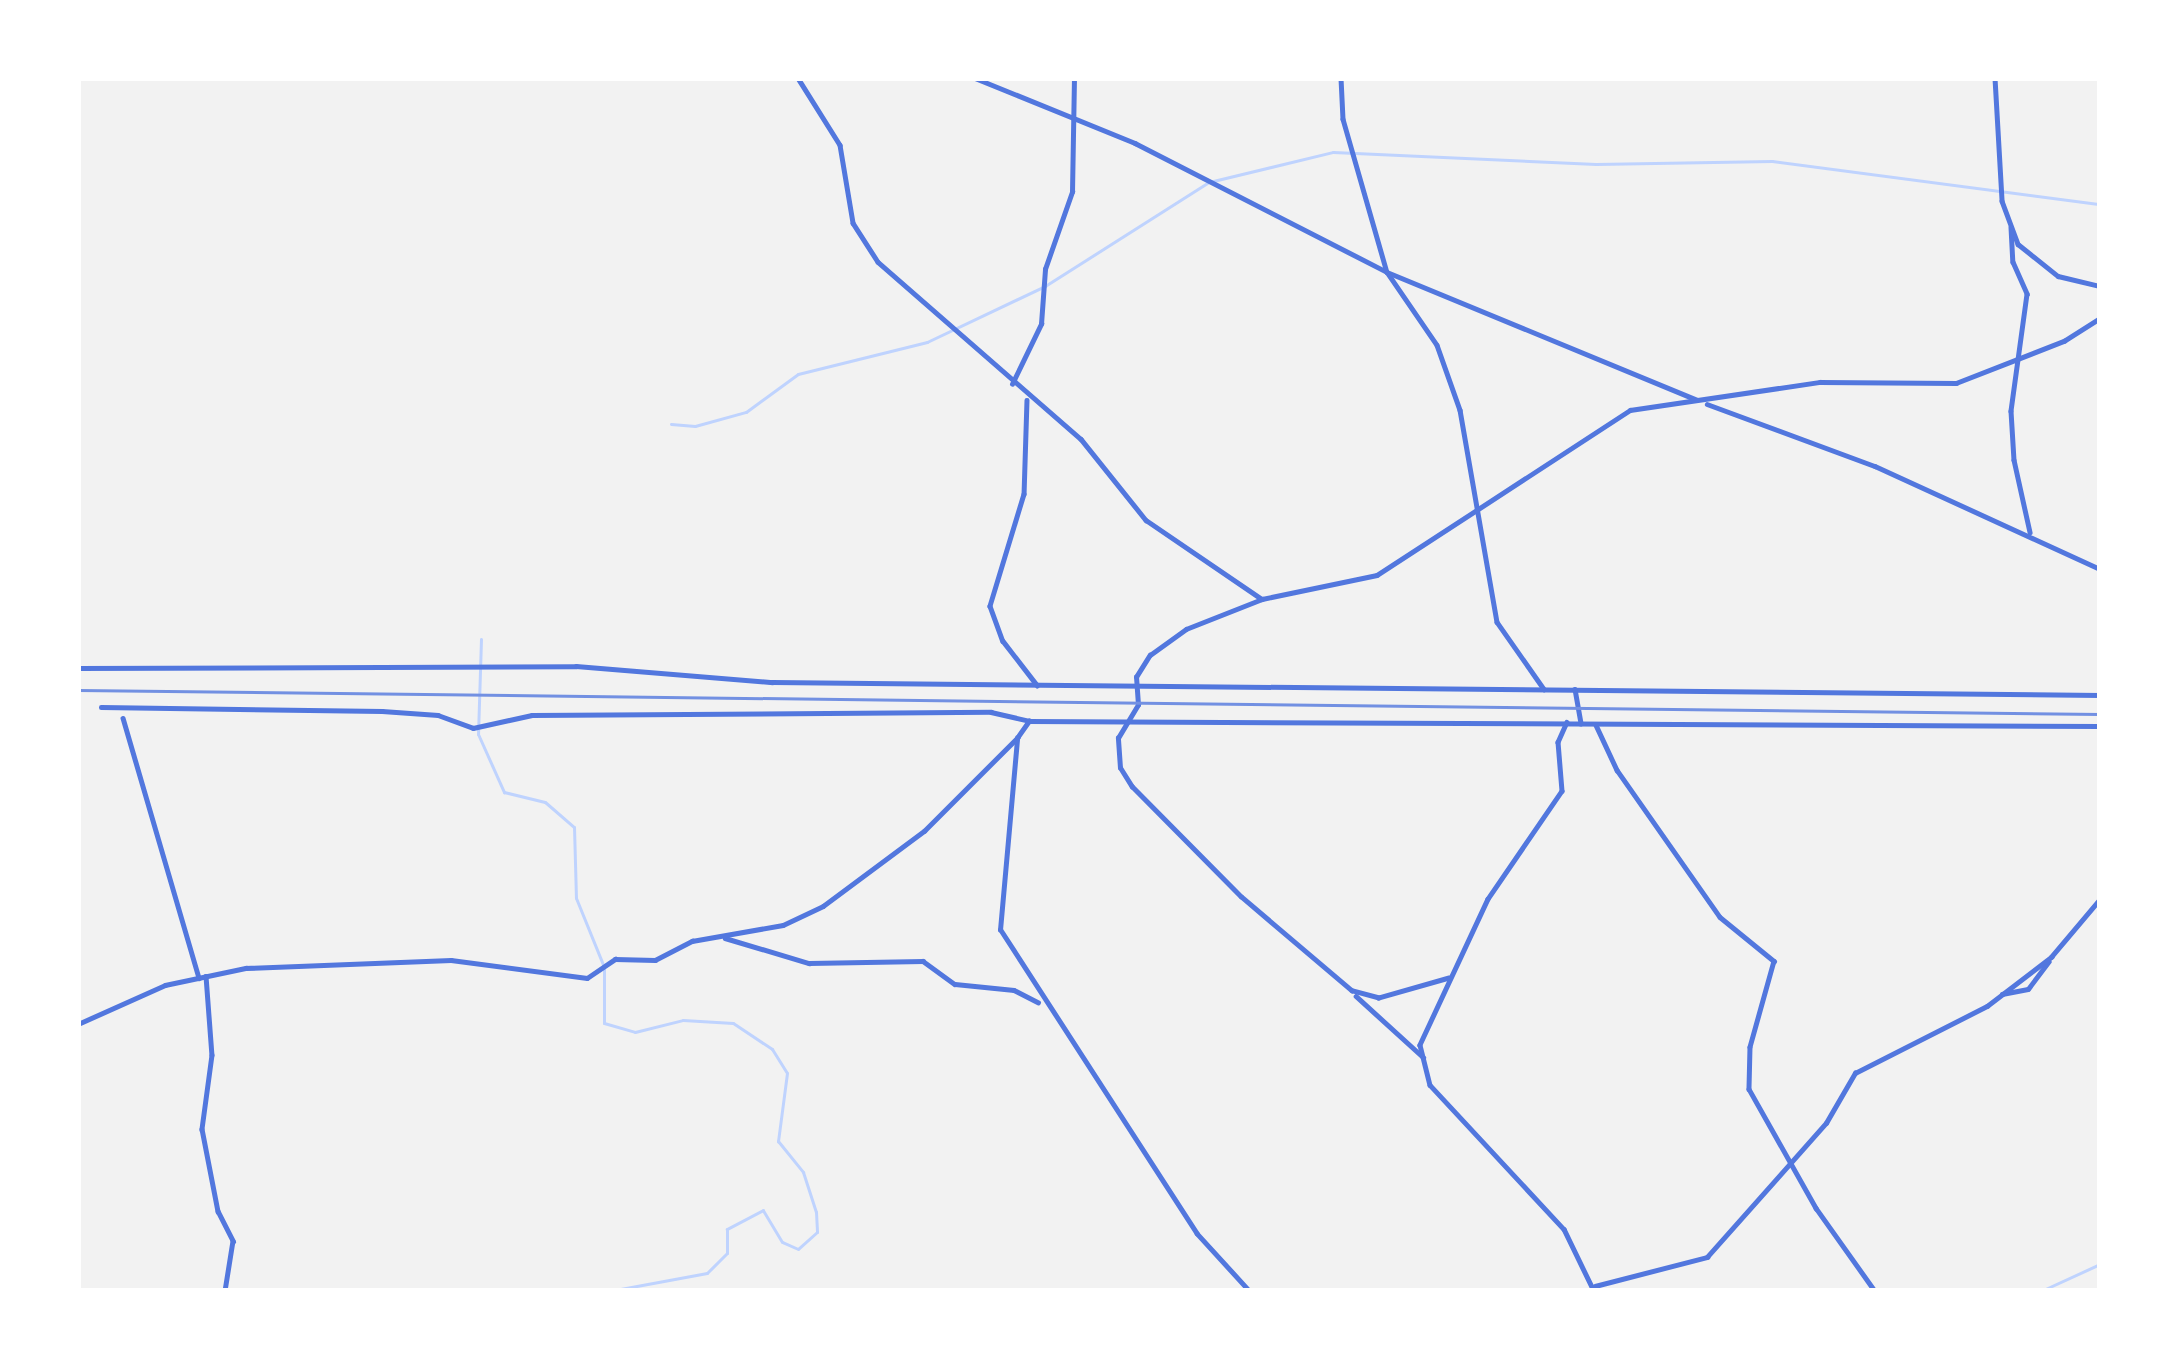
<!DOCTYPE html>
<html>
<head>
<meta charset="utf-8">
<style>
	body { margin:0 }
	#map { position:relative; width:2178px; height:1369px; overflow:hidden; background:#f2f2f2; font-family:Helvetica,sans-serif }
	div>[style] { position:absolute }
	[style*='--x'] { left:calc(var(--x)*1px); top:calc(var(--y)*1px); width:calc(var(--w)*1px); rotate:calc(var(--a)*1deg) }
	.stream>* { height:3px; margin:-1.5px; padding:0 1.5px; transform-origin:1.5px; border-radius:1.5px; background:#bfd3fe }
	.minor>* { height:4.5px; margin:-2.25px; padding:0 2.25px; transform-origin:2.25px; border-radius:2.25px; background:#5277de }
	.rail>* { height:3px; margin:-1.5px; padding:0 1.5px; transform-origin:1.5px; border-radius:1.5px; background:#7290e2 }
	span { translate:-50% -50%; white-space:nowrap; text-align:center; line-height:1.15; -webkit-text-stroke:9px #fff; paint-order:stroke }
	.frame { position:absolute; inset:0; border:81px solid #fff; pointer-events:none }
</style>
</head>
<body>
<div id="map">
	<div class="stream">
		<div style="--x:671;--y:424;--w:24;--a:5"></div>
		<div style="--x:695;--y:426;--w:53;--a:-15.4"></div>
		<div style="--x:746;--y:412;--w:64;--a:-36.2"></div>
		<div style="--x:798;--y:374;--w:133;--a:-13.9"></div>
		<div style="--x:927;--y:342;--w:131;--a:-25.4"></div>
		<div style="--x:1045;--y:286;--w:194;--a:-32.4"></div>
		<div style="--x:1209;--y:182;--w:128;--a:-13.6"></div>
		<div style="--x:1333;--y:152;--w:263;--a:2.6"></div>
		<div style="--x:1596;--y:164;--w:176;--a:-1"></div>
		<div style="--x:1772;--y:161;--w:331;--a:7.5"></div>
		<div style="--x:481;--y:639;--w:95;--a:91.8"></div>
		<div style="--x:478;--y:734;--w:64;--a:65.9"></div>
		<div style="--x:504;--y:792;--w:42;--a:13.7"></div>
		<div style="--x:545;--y:802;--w:38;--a:41"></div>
		<div style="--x:574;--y:827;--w:71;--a:88.4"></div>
		<div style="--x:576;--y:898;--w:74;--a:67.9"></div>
		<div style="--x:604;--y:967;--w:56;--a:90"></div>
		<div style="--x:604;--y:1023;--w:32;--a:16"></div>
		<div style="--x:635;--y:1032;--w:49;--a:-14"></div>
		<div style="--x:683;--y:1020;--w:50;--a:3.4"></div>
		<div style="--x:733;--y:1023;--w:47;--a:33.7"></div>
		<div style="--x:772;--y:1049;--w:28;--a:58"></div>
		<div style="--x:787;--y:1073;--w:69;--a:97.5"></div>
		<div style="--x:778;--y:1141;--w:40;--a:51"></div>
		<div style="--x:803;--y:1172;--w:42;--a:72"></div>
		<div style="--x:816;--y:1212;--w:20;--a:87"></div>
		<div style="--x:817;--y:1232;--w:25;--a:138"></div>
		<div style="--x:798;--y:1249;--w:17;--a:-156"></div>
		<div style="--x:782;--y:1242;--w:37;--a:-121"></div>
		<div style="--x:763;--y:1210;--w:41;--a:152.2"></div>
		<div style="--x:727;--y:1229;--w:24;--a:90"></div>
		<div style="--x:727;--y:1253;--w:28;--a:135"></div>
		<div style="--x:707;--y:1273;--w:99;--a:169.5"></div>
		<div style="--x:2041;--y:1291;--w:65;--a:-24.6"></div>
	</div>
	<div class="minor">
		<div style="--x:798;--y:78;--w:79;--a:57.9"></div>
		<div style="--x:840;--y:145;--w:79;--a:80.5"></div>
		<div style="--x:853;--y:223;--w:46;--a:57.3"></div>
		<div style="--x:878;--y:262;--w:269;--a:41.1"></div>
		<div style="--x:1081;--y:439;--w:104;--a:51.3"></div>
		<div style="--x:1146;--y:520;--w:140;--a:34.3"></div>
		<div style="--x:975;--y:78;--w:173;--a:22.1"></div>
		<div style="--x:1135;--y:143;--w:283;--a:27.1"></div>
		<div style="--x:1387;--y:272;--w:335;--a:22.4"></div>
		<div style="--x:1341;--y:78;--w:41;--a:87.2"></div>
		<div style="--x:1343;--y:119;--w:159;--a:74"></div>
		<div style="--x:1387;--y:272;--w:88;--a:55.6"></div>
		<div style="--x:1437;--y:345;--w:69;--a:70.5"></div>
		<div style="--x:1460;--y:410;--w:215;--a:80.1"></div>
		<div style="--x:1497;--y:622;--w:82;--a:55"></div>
		<div style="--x:1995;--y:78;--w:123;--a:86.7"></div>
		<div style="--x:2002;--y:201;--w:46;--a:69.6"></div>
		<div style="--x:2018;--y:244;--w:51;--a:38.7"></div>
		<div style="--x:2058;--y:276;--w:43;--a:13.4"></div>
		<div style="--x:2011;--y:227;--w:35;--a:87"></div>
		<div style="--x:2013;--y:262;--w:35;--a:66"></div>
		<div style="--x:2027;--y:294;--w:118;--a:97.8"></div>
		<div style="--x:2011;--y:411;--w:49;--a:86.5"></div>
		<div style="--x:2014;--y:460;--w:74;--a:77.5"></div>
		<div style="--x:1012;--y:384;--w:67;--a:-64.2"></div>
		<div style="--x:1041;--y:324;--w:55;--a:-85.8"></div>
		<div style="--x:1045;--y:269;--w:82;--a:-70.7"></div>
		<div style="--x:1072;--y:192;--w:114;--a:-89"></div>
		<div style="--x:1027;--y:400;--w:94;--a:91.8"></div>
		<div style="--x:1024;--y:494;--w:117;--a:106.9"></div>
		<div style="--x:990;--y:606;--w:37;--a:70"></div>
		<div style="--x:1003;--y:641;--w:56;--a:52.3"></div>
		<div style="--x:1707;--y:404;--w:179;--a:20.3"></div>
		<div style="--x:1875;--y:466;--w:247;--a:24.6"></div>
		<div style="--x:78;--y:668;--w:498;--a:-0.2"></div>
		<div style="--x:576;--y:666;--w:197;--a:4.7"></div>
		<div style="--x:772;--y:682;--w:1328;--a:0.56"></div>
		<div style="--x:1575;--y:689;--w:35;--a:80"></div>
		<div style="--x:101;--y:707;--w:281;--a:0.8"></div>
		<div style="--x:382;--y:711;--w:56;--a:4.1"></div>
		<div style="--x:438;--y:715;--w:37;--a:20"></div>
		<div style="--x:473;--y:728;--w:60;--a:-12.4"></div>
		<div style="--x:532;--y:715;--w:459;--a:-0.4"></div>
		<div style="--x:991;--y:712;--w:39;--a:13"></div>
		<div style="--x:123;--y:718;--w:271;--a:73.7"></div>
		<div style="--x:1567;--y:722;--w:22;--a:114"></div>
		<div style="--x:1558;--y:742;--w:49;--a:85.3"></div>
		<div style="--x:1562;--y:791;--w:131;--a:124.4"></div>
		<div style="--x:1488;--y:899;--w:161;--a:115"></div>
		<div style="--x:1420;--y:1045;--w:41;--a:76"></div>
		<div style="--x:1430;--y:1085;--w:197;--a:47.1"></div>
		<div style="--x:1564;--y:1229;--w:69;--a:64.2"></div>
		<div style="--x:1596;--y:725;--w:50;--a:65"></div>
		<div style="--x:1617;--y:770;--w:179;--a:55"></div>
		<div style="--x:1720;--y:917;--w:70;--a:39.2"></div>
		<div style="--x:1774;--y:961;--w:89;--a:105.6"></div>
		<div style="--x:1750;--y:1047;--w:42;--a:91.4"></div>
		<div style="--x:1749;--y:1089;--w:137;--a:60.6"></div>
		<div style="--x:1816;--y:1208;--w:102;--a:54.6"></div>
		<div style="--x:725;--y:938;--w:88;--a:16.6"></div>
		<div style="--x:809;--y:963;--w:114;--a:-1"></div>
		<div style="--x:923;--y:961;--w:39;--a:36"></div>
		<div style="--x:955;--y:984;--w:59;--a:5.8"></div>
		<div style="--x:1014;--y:990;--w:27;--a:27"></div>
		<div style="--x:206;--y:976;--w:79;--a:85.7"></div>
		<div style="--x:212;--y:1055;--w:75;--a:97.7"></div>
		<div style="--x:202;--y:1129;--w:84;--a:79"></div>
		<div style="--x:218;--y:1211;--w:34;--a:63"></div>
		<div style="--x:233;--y:1241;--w:51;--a:99.1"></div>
		<div style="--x:1449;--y:978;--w:73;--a:164.1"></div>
		<div style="--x:1379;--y:998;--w:28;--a:-165"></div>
		<div style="--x:1352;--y:991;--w:145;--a:-139.7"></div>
		<div style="--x:1241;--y:897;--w:155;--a:-134.7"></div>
		<div style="--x:1132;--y:787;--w:22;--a:-122"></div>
		<div style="--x:1120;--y:768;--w:30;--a:-94"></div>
		<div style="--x:1118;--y:738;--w:39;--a:-59"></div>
		<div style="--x:1138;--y:705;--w:28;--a:-94"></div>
		<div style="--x:1136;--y:677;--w:26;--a:-58"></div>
		<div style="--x:1150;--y:655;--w:44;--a:-35.8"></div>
		<div style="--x:1186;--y:629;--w:82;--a:-21.5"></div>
		<div style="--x:1262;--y:599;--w:117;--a:-11.8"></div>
		<div style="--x:1377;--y:575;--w:302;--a:-33.1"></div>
		<div style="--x:1630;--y:410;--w:192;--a:-8.4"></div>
		<div style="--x:1820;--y:382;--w:136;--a:0.4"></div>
		<div style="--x:1956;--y:383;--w:116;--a:-21.3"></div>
		<div style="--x:2064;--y:341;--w:43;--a:-32.6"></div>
		<div style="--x:2002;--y:994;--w:26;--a:-11"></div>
		<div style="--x:2028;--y:989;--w:34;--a:-53"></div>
		<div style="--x:1356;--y:996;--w:91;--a:42.3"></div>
		<div style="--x:78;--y:1024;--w:95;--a:-24.1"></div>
		<div style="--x:165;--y:985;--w:83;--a:-11.9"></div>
		<div style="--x:246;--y:968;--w:205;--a:-2.2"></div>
		<div style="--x:451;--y:960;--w:137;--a:7.5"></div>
		<div style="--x:587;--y:978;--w:34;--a:-34"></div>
		<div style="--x:615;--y:959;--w:40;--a:1.4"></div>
		<div style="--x:655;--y:960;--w:42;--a:-27.2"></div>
		<div style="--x:692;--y:941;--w:92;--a:-10"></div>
		<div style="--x:783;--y:925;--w:44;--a:-25.4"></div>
		<div style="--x:823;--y:906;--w:126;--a:-36.6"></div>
		<div style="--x:924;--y:831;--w:132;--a:-45"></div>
		<div style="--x:1595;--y:1286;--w:116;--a:-14.5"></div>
		<div style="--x:1707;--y:1257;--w:179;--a:-48.4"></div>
		<div style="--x:1826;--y:1123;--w:58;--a:-59.9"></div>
		<div style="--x:1855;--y:1073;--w:148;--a:-26.9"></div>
		<div style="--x:1987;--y:1006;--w:81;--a:-37.4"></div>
		<div style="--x:2051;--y:957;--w:76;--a:-49.8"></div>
		<div style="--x:1249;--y:1291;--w:77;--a:-132.4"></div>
		<div style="--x:1197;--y:1234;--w:362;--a:-122.9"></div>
		<div style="--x:1000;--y:930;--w:193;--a:-84.9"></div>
		<div style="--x:1017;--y:738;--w:21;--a:-55"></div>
		<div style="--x:1029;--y:721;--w:1071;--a:0.27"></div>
	</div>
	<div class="rail">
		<div style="--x:78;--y:690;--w:2022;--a:0.68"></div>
	</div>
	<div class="frame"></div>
</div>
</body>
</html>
